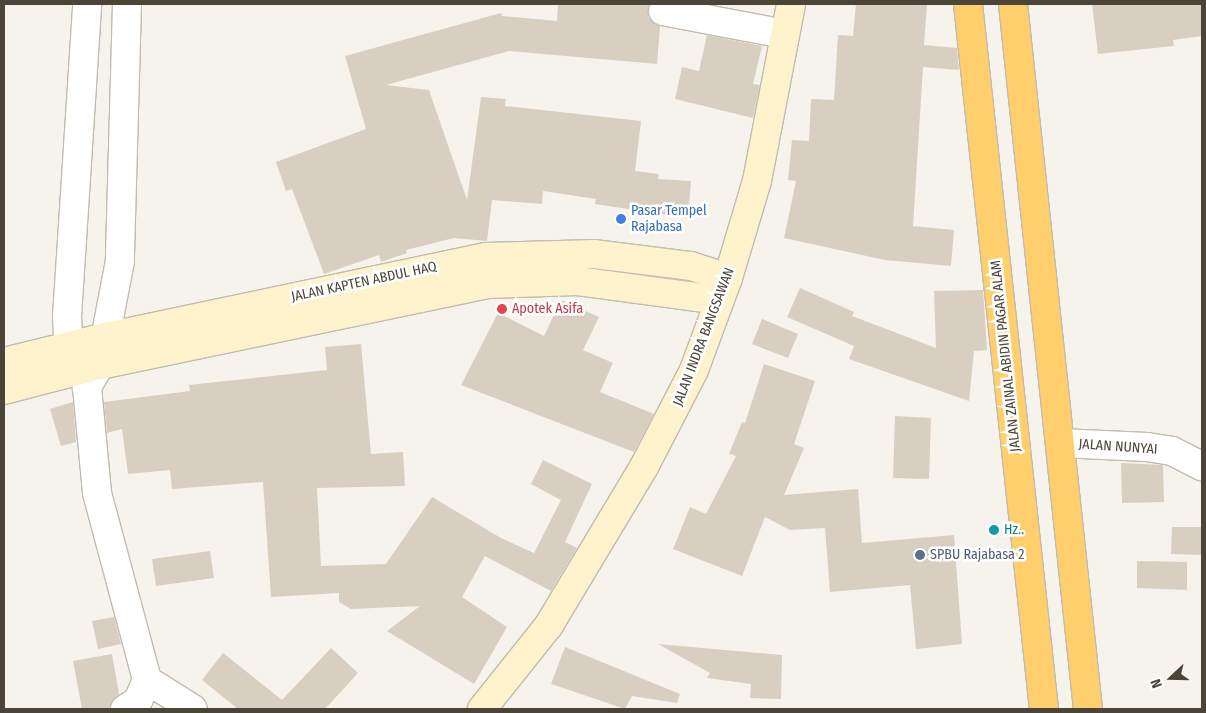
<!DOCTYPE html>
<html>
<head>
<meta charset="utf-8">
<style>
	body { margin:0 }
	#map { position:relative; width:1206px; height:713px; overflow:hidden; background:#f6f3ec; font-family:"Fira Sans Condensed",sans-serif }
	div>[style] { position:absolute }
	[style*='--x'] { left:calc(var(--x)*1px); top:calc(var(--y)*1px); width:calc(var(--w)*1px); rotate:calc(var(--a)*1deg) }
	.building>* { inset:0; background:#d8cfc1 }
	.roads { filter:drop-shadow(1px 0 #c2bbae) drop-shadow(-1px 0 #c2bbae) drop-shadow(0 1px #c2bbae) drop-shadow(0 -1px #c2bbae) }
	.street>* { height:28px; margin:-14px; padding:0 14px; transform-origin:14px; border-radius:14px; background:#fff }
	.secondary>* { height:28px; margin:-14px; padding:0 14px; transform-origin:14px; border-radius:14px; background:#fff3cd }
	.highway>* { height:28px; margin:-14px; padding:0 14px; transform-origin:14px; border-radius:14px; background:#ffcf6e }
	.dots>* { width:14px; height:14px; translate:-50% -50%; box-sizing:border-box; border:2px solid #fff; border-radius:50% }
	span { translate:-50% -50%; white-space:nowrap; text-align:center; line-height:1.15; -webkit-text-stroke:5px #fff; paint-order:stroke }
	.shop-label { font-size:14px; color:#366cbe }
	.left { translate:0 -50%; text-align:left }
	.street-label { font-size:14px; color:#4b4439 }
	.health-label { font-size:14px; color:#be3a42 }
	.culture-label { font-size:14px; color:#0d838f }
	.service-label { font-size:14px; color:#4e5e75 }
	.frame { position:absolute; inset:0; border:5px solid #4b4439; pointer-events:none }
	.north { position:absolute; left:1146px; top:653px; width:50px; height:50px; -webkit-text-stroke:4px #fff; paint-order:stroke; rotate:249deg; font-size:14px; font-weight:700; line-height:20px; text-align:center; color:#4b4439 }
	.north::after { content:''; display:block; margin:auto; width:18px; height:22px; background:#4b4439; clip-path:polygon(50% 0,100% 100%,50% 72%,0 100%) }
</style>
</head>
<body>
<div id="map">
	<div class="building">
		<div style="clip-path:polygon(558px 4px,650px 4px,648px 17px,660px 26px,657px 64px,509px 51px,386px 85px,429px 90px,467px 200px,481px 97px,506px 99px,505px 106px,641px 121px,635px 171px,659px 174px,658px 179px,691px 181px,688px 218px,595px 204px,596px 199px,543px 191px,542px 204px,492px 200px,487px 241px,454px 238px,406px 250px,407px 253px,381px 262px,379px 255px,324px 274px,292px 189px,286px 191px,276px 162px,366px 129px,345px 56px,501px 13px,502px 16px,557px 21px)"></div>
		<div style="clip-path:polygon(856px 4px,927px 4px,924px 45px,957px 48px,959px 70px,923px 67px,913px 226px,954px 230px,951px 266px,885px 260px,784px 238px,796px 181px,788px 180px,792px 140px,809px 141px,811px 99px,834px 100px,838px 35px,853px 36px)"></div>
		<div style="clip-path:polygon(1092px 4px,1202px 4px,1202px 36px,1173px 40px,1174px 46px,1098px 54px)"></div>
		<div style="clip-path:polygon(707px 35px,762px 46px,753px 84px,760px 85px,753px 118px,675px 99px,682px 67px,699px 71px)"></div>
		<div style="clip-path:polygon(800px 288px,854px 312px,852px 316px,936px 348px,934px 291px,983px 290px,987px 350px,974px 351px,969px 401px,849px 359px,854px 346px,787px 317px)"></div>
		<div style="clip-path:polygon(561px 300px,599px 317px,583px 350px,613px 363px,600px 392px,654px 414px,634px 452px,461px 385px,498px 313px,544px 336px)"></div>
		<div style="clip-path:polygon(762px 319px,798px 334px,788px 358px,752px 344px)"></div>
		<div style="clip-path:polygon(361px 344px,371px 454px,403px 452px,405px 486px,317px 488px,321px 566px,386px 564px,432px 497px,501px 538px,534px 553px,561px 500px,531px 484px,543px 460px,592px 484px,565px 542px,577px 548px,551px 591px,485px 556px,462px 597px,507px 627px,474px 684px,387px 631px,420px 606px,351px 609px,339px 602px,339px 593px,271px 597px,263px 482px,172px 489px,170px 470px,128px 474px,122px 429px,107px 433px,104px 402px,190px 391px,189px 385px,327px 370px,325px 347px)"></div>
		<div style="clip-path:polygon(764px 364px,815px 381px,794px 444px,804px 448px,784px 495px,858px 489px,862px 543px,954px 535px,962px 644px,916px 649px,910px 585px,830px 592px,825px 528px,790px 530px,765px 517px,742px 576px,673px 549px,690px 507px,706px 514px,736px 456px,729px 454px,742px 422px,745px 423px)"></div>
		<div style="clip-path:polygon(73px 402px,76px 442px,61px 446px,50px 409px)"></div>
		<div style="clip-path:polygon(895px 416px,931px 418px,929px 479px,893px 478px)"></div>
		<div style="clip-path:polygon(1121px 463px,1163px 465px,1164px 502px,1122px 503px)"></div>
		<div style="clip-path:polygon(1172px 527px,1202px 527px,1202px 555px,1171px 554px)"></div>
		<div style="clip-path:polygon(210px 551px,214px 578px,156px 586px,152px 559px)"></div>
		<div style="clip-path:polygon(1137px 561px,1187px 562px,1187px 590px,1137px 588px)"></div>
		<div style="clip-path:polygon(114px 617px,121px 644px,98px 649px,92px 621px)"></div>
		<div style="clip-path:polygon(658px 644px,782px 655px,781px 699px,750px 698px,751px 684px,707px 678px,710px 673px)"></div>
		<div style="clip-path:polygon(565px 647px,680px 694px,677px 703px,632px 696px,625px 709px,551px 684px)"></div>
		<div style="clip-path:polygon(331px 648px,358px 673px,325px 709px,238px 709px,202px 680px,223px 653px,282px 700px)"></div>
		<div style="clip-path:polygon(112px 654px,119px 694px,112px 701px,109px 709px,82px 709px,73px 661px)"></div>
	</div>
	<div class="roads">
		<div class="street">
			<div style="--x:127;--y:4;--w:257;--a:91.6"></div>
			<div style="--x:120;--y:261;--w:106;--a:100.9"></div>
			<div style="--x:100;--y:365;--w:26;--a:121"></div>
			<div style="--x:87;--y:387;--w:106;--a:84.6"></div>
			<div style="--x:97;--y:493;--w:194;--a:75"></div>
			<div style="--x:147;--y:680;--w:54;--a:32.2"></div>
			<div style="--x:663;--y:11;--w:124;--a:10.7"></div>
			<div style="--x:70;--y:369;--w:52;--a:-93.3"></div>
			<div style="--x:67;--y:317;--w:314;--a:-86.3"></div>
			<div style="--x:1060;--y:443;--w:87;--a:2.6"></div>
			<div style="--x:1147;--y:447;--w:25;--a:9"></div>
			<div style="--x:1172;--y:451;--w:34;--a:27"></div>
			<div style="--x:125;--y:709;--w:15;--a:-32"></div>
			<div style="--x:138;--y:701;--w:23;--a:-67"></div>
		</div>
		<div class="secondary">
			<div style="--x:4;--y:362;--w:105;--a:-13.8"></div>
			<div style="--x:106;--y:337;--w:388;--a:-11.9"></div>
			<div style="--x:486;--y:257;--w:108;--a:-1.6"></div>
			<div style="--x:594;--y:254;--w:98;--a:7.1"></div>
			<div style="--x:691;--y:266;--w:39;--a:18"></div>
			<div style="--x:4;--y:390;--w:99;--a:-14.6"></div>
			<div style="--x:100;--y:365;--w:395;--a:-11.8"></div>
			<div style="--x:487;--y:284;--w:90;--a:-1.9"></div>
			<div style="--x:577;--y:281;--w:144;--a:7.6"></div>
			<div style="--x:482;--y:709;--w:107;--a:-51.4"></div>
			<div style="--x:549;--y:625;--w:184;--a:-59"></div>
			<div style="--x:644;--y:467;--w:109;--a:-62.7"></div>
			<div style="--x:694;--y:370;--w:98;--a:-69.7"></div>
			<div style="--x:728;--y:278;--w:101;--a:-73.4"></div>
			<div style="--x:757;--y:181;--w:180;--a:-79.1"></div>
		</div>
		<div class="highway">
			<div style="--x:968;--y:4;--w:709;--a:83.85"></div>
			<div style="--x:1013;--y:4;--w:709;--a:83.93"></div>
		</div>
	</div>
	<div class="dots">
		<div style="left:621px;top:219px;background:#3f7fe0"></div>
		<div style="left:502px;top:309px;background:#e0444e"></div>
		<div style="left:994px;top:530px;background:#0f9aa8"></div>
		<div style="left:920px;top:555px;background:#5c6f8a"></div>
	</div>
	<div class="shop-label">
		<span class="left" style="left:631px;top:219px">Pasar Tempel<br>Rajabasa</span>
	</div>
	<div class="street-label">
		<span style="left:364px;top:282px;rotate:-12deg">JALAN KAPTEN ABDUL HAQ</span>
		<span style="left:704px;top:337px;rotate:-69deg">JALAN INDRA BANGSAWAN</span>
		<span style="left:1006px;top:356px;rotate:-96deg">JALAN ZAINAL ABIDIN PAGAR ALAM</span>
		<span style="left:1118px;top:447px;rotate:4deg">JALAN NUNYAI</span>
	</div>
	<div class="health-label">
		<span class="left" style="left:512px;top:309px">Apotek Asifa</span>
	</div>
	<div class="culture-label">
		<span class="left" style="left:1004px;top:530px">Hz..</span>
	</div>
	<div class="service-label">
		<span class="left" style="left:930px;top:555px">SPBU Rajabasa 2</span>
	</div>
	<div class="frame"></div>
	<div class="north">N</div>
</div>
</body>
</html>
